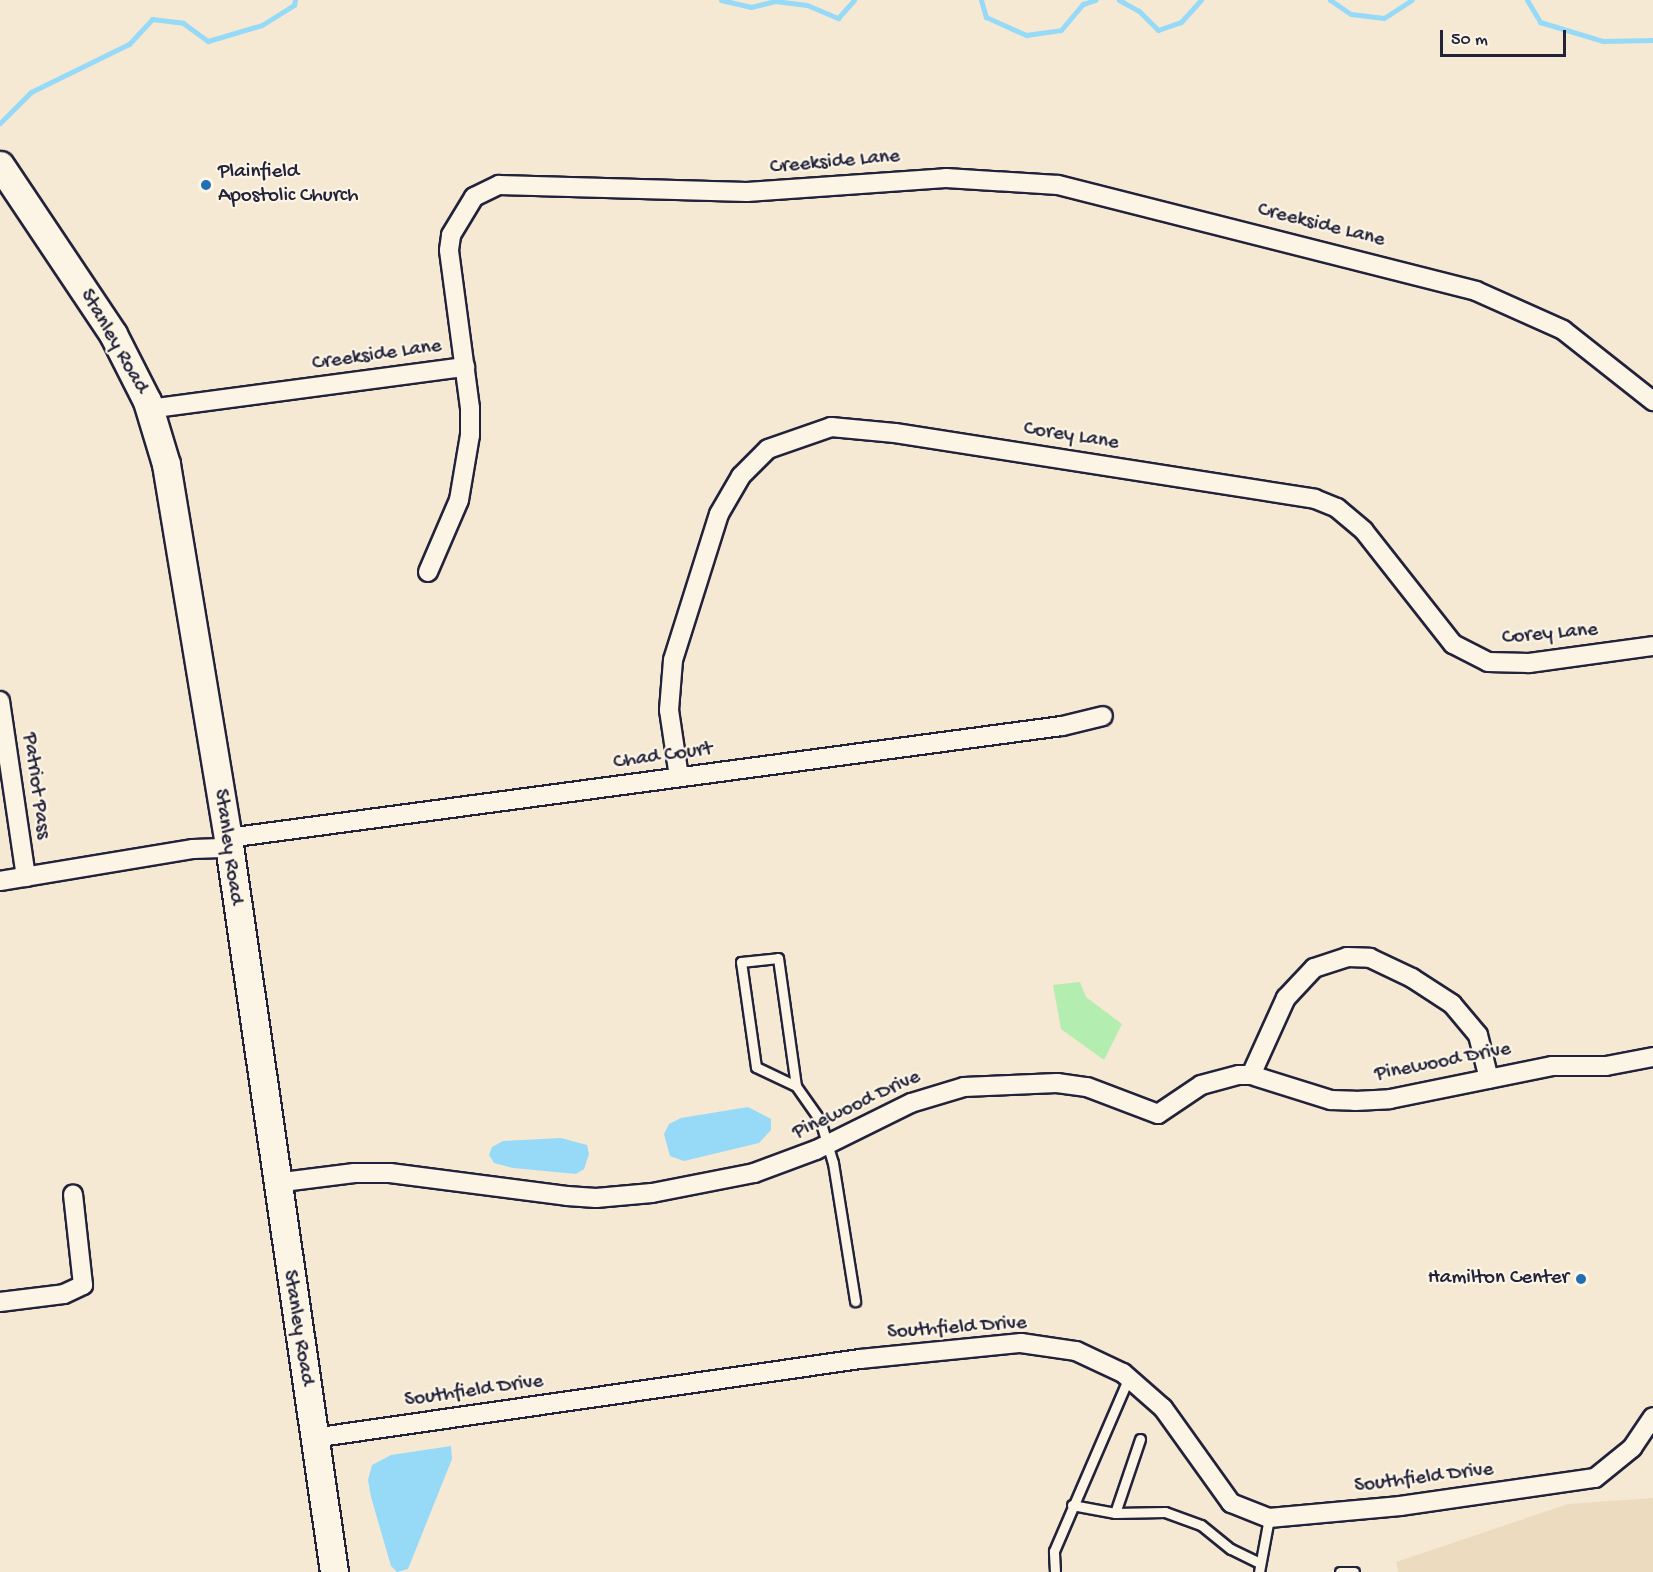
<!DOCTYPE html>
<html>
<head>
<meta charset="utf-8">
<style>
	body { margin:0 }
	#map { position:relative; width:1653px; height:1572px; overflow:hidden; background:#f5e9d4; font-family:"Gochi Hand",sans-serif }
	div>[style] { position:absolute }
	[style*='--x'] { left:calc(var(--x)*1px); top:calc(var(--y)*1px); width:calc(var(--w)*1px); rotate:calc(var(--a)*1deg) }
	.built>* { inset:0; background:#eddbbf }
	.green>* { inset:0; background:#b4edb0 }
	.water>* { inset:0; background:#96daf8 }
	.stream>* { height:5px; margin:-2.5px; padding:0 2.5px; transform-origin:2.5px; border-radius:2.5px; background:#96daf8 }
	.roads { filter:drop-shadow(2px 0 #22223b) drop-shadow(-2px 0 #22223b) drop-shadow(0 2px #22223b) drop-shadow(0 -2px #22223b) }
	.lane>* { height:9px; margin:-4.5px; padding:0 4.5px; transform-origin:4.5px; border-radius:4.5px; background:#fcf5e5 }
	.street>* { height:18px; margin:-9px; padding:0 9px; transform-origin:9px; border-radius:9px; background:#fcf5e5 }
	.secondary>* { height:27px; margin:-13.5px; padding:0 13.5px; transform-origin:13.5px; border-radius:13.5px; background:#fcf5e5 }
	.dots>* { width:16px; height:16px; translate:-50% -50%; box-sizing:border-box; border:3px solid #fcf5e5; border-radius:50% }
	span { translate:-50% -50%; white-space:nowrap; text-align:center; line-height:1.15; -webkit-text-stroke:4.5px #fcf5e5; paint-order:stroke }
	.street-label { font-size:21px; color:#22223b }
	.poi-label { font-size:21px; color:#22223b }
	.left { translate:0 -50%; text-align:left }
	.right { translate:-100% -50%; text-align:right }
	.scale { position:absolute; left:1440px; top:30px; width:126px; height:27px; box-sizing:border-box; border:3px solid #22223b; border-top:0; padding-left:8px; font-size:18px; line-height:21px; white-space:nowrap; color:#22223b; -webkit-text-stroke:4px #fcf5e5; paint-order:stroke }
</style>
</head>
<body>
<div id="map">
	<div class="built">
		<div style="clip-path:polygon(1653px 1498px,1653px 1572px,1398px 1572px,1396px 1562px,1568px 1504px)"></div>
	</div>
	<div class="green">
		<div style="clip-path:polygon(1080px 982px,1086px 997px,1122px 1024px,1104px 1060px,1061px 1029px,1053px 985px)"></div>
	</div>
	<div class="water">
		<div style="clip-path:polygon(748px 1107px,771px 1119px,771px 1130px,759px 1143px,684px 1161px,670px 1156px,664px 1134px,669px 1124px,681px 1118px)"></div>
		<div style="clip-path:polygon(561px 1138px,587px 1145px,589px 1154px,584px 1169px,576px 1174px,513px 1168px,494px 1163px,489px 1155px,492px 1147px,503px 1141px)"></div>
		<div style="clip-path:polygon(451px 1446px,452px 1459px,408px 1569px,397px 1572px,391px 1566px,371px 1497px,368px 1480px,372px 1465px,391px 1455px)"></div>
	</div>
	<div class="stream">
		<div style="--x:721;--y:0;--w:31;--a:13"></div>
		<div style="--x:751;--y:7;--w:25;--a:-14"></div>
		<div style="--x:775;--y:1;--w:32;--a:7"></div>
		<div style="--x:807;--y:5;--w:34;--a:23"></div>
		<div style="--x:838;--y:18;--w:24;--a:-48"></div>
		<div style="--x:981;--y:0;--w:18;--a:74"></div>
		<div style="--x:986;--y:17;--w:44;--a:24.2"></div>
		<div style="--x:1026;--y:35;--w:35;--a:-8"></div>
		<div style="--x:1061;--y:30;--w:34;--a:-50"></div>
		<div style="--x:1083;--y:4;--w:13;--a:-18"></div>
		<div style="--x:1119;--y:0;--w:23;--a:29"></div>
		<div style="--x:1139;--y:11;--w:27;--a:45"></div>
		<div style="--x:1158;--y:30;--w:24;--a:-19"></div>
		<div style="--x:1181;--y:22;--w:30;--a:-48"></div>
		<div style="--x:1330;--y:0;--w:25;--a:34"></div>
		<div style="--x:1351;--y:14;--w:33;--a:7"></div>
		<div style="--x:1384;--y:18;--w:33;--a:-33"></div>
		<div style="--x:1527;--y:0;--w:26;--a:59"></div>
		<div style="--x:1540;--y:22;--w:66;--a:16.8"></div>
		<div style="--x:1603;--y:41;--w:50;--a:-1.1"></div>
		<div style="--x:0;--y:123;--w:44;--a:-45"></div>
		<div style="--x:31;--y:92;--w:109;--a:-26.1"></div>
		<div style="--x:129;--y:44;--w:34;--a:-47"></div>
		<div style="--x:152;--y:19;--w:31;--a:7"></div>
		<div style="--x:183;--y:23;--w:31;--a:36"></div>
		<div style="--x:208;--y:41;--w:56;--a:-16.5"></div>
		<div style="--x:262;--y:25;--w:38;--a:-32"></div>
		<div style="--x:294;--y:5;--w:5;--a:-79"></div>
	</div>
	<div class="roads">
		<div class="lane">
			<div style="--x:796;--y:1086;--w:44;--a:-154.6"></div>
			<div style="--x:756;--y:1067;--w:106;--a:-98.1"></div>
			<div style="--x:741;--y:962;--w:37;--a:-6"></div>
			<div style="--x:778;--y:958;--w:129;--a:82"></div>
			<div style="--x:796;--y:1086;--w:42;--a:54.8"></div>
			<div style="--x:820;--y:1120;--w:45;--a:73.2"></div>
			<div style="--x:833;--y:1163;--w:140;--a:80.9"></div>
			<div style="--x:1072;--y:1505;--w:44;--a:10.5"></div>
			<div style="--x:1115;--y:1513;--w:50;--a:-1.1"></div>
			<div style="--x:1165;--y:1512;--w:38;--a:20"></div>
			<div style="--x:1201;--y:1525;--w:38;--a:39"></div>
			<div style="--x:1231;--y:1549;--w:30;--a:26"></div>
			<div style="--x:1115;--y:1513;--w:78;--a:-71.3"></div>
			<div style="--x:1055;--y:1572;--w:21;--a:-93"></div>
			<div style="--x:1054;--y:1551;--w:189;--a:-66.7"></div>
			<div style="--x:1259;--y:1572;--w:55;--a:-79.5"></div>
			<div style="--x:1340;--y:1572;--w:14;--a:0"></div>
		</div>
		<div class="street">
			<div style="--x:149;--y:409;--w:319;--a:-7.6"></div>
			<div style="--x:428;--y:572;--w:78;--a:-66.7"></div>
			<div style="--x:459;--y:500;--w:66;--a:-80.4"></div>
			<div style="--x:470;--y:435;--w:27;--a:-90"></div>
			<div style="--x:470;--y:408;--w:159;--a:-97.6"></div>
			<div style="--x:449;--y:250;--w:15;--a:-82"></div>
			<div style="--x:451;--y:235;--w:44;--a:-58.8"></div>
			<div style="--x:474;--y:197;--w:28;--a:-26"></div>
			<div style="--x:499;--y:185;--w:248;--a:1.6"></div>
			<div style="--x:747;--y:192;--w:199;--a:-4"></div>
			<div style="--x:946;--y:178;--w:112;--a:3.6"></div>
			<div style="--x:1058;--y:185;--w:431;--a:14.2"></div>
			<div style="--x:1476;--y:291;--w:95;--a:24.1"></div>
			<div style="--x:1563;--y:330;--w:115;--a:38.3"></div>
			<div style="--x:0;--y:701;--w:178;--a:81.6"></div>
			<div style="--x:679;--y:777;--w:68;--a:-98.5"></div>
			<div style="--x:669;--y:710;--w:50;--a:-85.4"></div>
			<div style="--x:673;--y:660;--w:153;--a:-72.5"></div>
			<div style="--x:719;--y:514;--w:44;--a:-59.9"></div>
			<div style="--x:741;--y:476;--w:38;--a:-45"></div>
			<div style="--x:768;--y:449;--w:67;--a:-19.2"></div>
			<div style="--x:831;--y:427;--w:64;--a:5.4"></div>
			<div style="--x:895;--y:433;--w:425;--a:8.9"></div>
			<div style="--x:1315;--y:499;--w:24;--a:22"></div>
			<div style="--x:1337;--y:508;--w:35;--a:40"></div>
			<div style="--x:1364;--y:531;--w:144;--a:51.8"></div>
			<div style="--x:1453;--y:644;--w:39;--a:27"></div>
			<div style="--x:1488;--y:662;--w:41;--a:1.4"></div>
			<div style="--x:1529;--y:663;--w:125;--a:-7.8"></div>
			<div style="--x:228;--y:838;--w:841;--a:-7.65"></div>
			<div style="--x:1062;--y:726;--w:42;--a:-13.7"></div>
			<div style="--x:0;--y:881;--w:196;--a:-9.4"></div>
			<div style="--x:193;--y:849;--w:36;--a:-2"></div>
			<div style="--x:1251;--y:1075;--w:85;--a:-65.6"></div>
			<div style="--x:1286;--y:998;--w:41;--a:-47"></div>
			<div style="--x:1314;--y:968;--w:35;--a:-18"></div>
			<div style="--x:1347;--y:957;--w:23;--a:2"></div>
			<div style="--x:1370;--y:958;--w:47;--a:25.5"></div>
			<div style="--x:1412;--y:978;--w:48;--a:33"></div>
			<div style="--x:1452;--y:1004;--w:40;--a:50"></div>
			<div style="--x:1478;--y:1035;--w:45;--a:76"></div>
			<div style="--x:275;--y:1183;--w:80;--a:-7.2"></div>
			<div style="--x:354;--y:1173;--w:36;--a:0"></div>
			<div style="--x:390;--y:1173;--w:178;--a:7.4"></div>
			<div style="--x:567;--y:1196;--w:29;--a:4"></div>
			<div style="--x:596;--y:1198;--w:56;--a:-5.1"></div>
			<div style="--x:652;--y:1193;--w:104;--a:-11.1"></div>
			<div style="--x:754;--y:1173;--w:66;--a:-20.4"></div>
			<div style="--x:816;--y:1150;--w:106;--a:-26.3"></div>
			<div style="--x:911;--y:1103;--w:55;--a:-16.8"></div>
			<div style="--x:964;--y:1087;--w:93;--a:-2.5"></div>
			<div style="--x:1057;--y:1083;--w:30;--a:8"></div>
			<div style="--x:1087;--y:1087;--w:76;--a:20.8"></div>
			<div style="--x:1158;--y:1114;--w:52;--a:-34"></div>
			<div style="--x:1201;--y:1085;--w:39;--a:-15"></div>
			<div style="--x:1239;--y:1075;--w:12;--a:0"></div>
			<div style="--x:1251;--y:1075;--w:84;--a:17.4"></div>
			<div style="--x:1331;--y:1100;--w:24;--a:2"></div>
			<div style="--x:1355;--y:1101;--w:35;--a:-3"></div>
			<div style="--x:1390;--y:1099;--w:165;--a:-11.5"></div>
			<div style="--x:1552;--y:1066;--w:54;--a:0"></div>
			<div style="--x:1606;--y:1066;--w:48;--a:-10.8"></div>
			<div style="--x:0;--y:1302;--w:64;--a:-7.1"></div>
			<div style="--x:64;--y:1294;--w:21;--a:-25"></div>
			<div style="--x:83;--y:1285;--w:91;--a:-96.3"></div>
			<div style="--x:313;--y:1438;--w:553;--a:-8.22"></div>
			<div style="--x:860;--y:1359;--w:162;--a:-5.7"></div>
			<div style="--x:1021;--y:1343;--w:56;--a:8.3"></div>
			<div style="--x:1076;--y:1351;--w:52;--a:25.1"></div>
			<div style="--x:1123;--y:1373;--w:53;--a:41.2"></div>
			<div style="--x:1163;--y:1408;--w:117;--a:54.4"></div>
			<div style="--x:1231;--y:1503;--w:41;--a:21.5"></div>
			<div style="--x:1269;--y:1518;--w:132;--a:-5.2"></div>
			<div style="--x:1400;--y:1506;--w:197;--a:-8.2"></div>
			<div style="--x:1595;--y:1478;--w:48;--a:-39"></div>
			<div style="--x:1632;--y:1448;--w:37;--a:-56"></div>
		</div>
		<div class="secondary">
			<div style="--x:0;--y:165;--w:203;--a:56.2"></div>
			<div style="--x:113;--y:334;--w:75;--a:63.1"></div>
			<div style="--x:147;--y:401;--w:66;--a:73.2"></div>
			<div style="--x:166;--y:464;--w:379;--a:80.6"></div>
			<div style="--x:228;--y:838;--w:742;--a:81.78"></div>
		</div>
	</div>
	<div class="dots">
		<div style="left:206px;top:185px;background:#1f6fb2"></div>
		<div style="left:1581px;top:1279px;background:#1f6fb2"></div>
	</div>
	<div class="street-label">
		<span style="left:835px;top:163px;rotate:-5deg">Creekside Lane</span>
		<span style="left:1321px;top:226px;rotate:14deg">Creekside Lane</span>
		<span style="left:113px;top:342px;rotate:60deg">Stanley Road</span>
		<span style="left:377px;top:356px;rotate:-8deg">Creekside Lane</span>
		<span style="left:1071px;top:437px;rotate:9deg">Corey Lane</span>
		<span style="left:1550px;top:635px;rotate:-5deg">Corey Lane</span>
		<span style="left:663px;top:757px;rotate:-8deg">Chad Court</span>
		<span style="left:35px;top:786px;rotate:82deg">Patriot Pass</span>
		<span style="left:227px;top:847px;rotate:82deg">Stanley Road</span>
		<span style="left:1443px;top:1063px;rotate:-11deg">Pinewood Drive</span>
		<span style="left:857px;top:1106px;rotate:-25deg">Pinewood Drive</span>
		<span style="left:297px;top:1328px;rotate:81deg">Stanley Road</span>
		<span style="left:957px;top:1329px;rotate:-4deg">Southfield Drive</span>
		<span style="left:474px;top:1392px;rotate:-8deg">Southfield Drive</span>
		<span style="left:1424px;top:1479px;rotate:-7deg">Southfield Drive</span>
	</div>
	<div class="poi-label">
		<span class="left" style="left:218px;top:185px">Plainfield<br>Apostolic Church</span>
		<span class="right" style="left:1569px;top:1279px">Hamilton Center</span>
	</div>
	<div class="scale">50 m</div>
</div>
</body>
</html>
